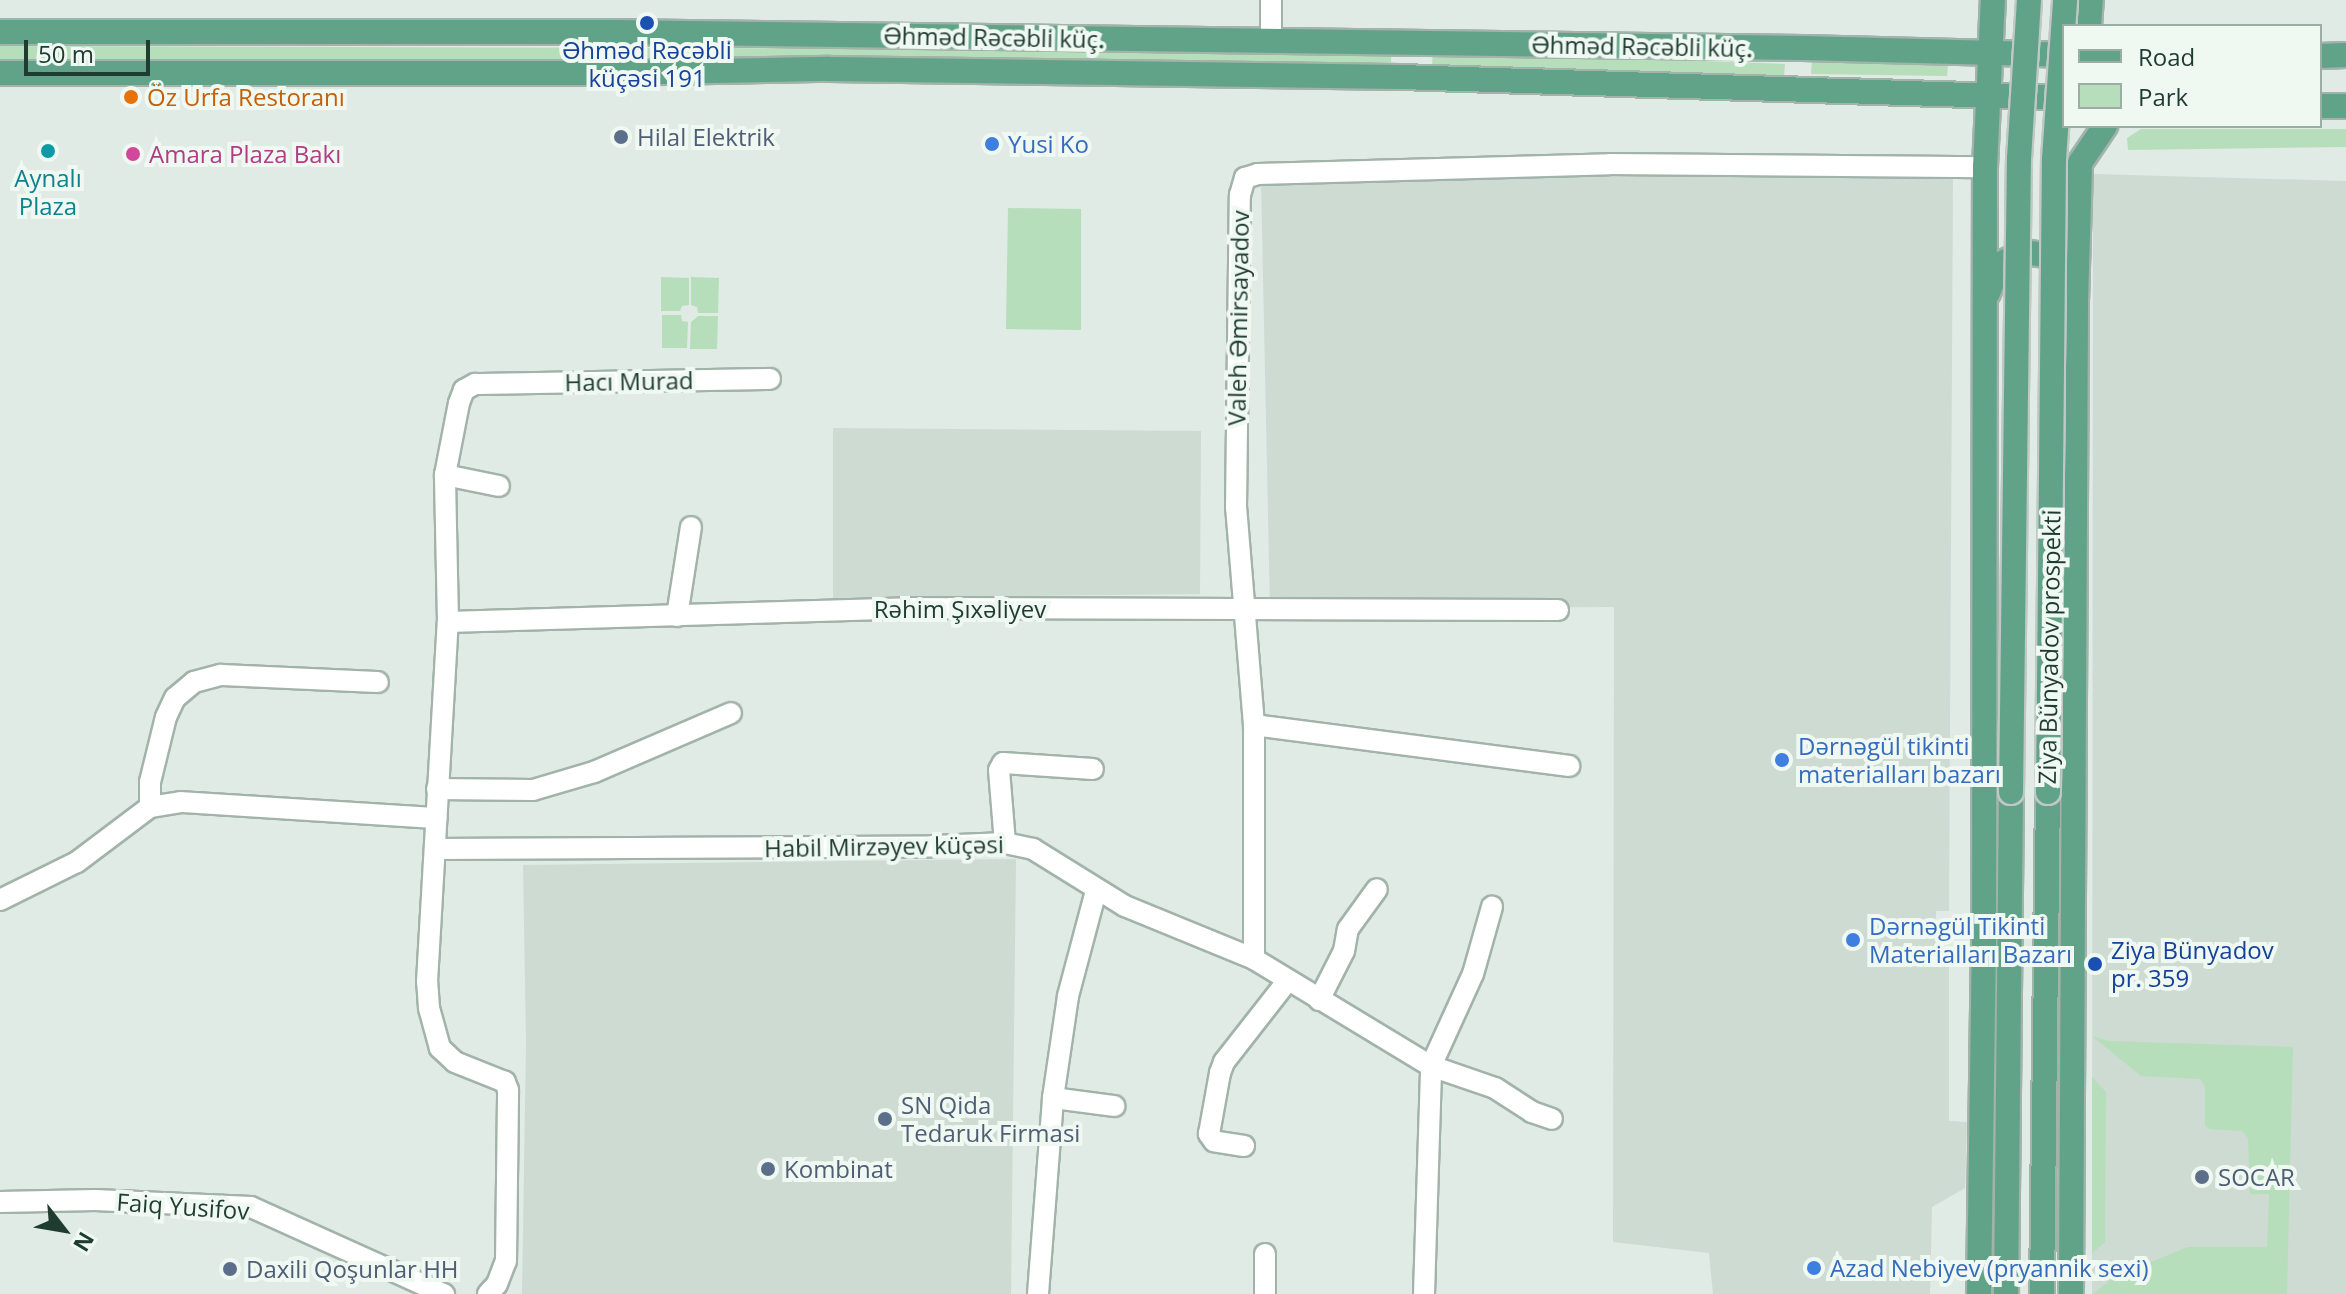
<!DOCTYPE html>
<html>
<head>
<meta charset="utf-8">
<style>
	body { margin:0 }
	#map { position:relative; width:2346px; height:1294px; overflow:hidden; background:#dfebe4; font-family:"Open Sans",sans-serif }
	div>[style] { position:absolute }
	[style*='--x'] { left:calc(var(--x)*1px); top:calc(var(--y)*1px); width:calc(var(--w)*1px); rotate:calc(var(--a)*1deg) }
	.built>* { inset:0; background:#cddbd3 }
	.green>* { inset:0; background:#b6debb }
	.roads { filter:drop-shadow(2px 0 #a2b3aa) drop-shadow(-2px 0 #a2b3aa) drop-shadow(0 2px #a2b3aa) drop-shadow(0 -2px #a2b3aa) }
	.minor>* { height:20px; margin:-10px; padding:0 10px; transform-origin:10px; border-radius:10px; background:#fff }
	.major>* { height:24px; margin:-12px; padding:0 12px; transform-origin:12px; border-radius:12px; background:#61a388 }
	.bridges { filter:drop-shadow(2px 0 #c0c8c5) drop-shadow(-2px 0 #c0c8c5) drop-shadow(0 2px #c0c8c5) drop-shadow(0 -2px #c0c8c5) }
	.major-bridge>* { height:24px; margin:-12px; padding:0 12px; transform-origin:12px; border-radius:12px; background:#61a388 }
	.dots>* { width:22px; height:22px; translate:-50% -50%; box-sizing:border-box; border:4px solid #f0f8f2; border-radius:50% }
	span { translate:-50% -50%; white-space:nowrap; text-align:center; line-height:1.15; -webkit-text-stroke:8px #f0f8f2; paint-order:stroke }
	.street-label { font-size:24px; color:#1f3c30 }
	.transit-label { font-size:24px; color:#164399 }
	.left { translate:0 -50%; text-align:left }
	.food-label { font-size:24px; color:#c56008 }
	.service-label { font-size:24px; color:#4e5e75 }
	.shop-label { font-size:24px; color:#366cbe }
	.hotel-label { font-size:24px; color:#b23c85 }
	.culture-label { font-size:24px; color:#0d838f }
	.legend { position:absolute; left:2062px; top:24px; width:260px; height:104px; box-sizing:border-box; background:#f0f8f2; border:2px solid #9cada4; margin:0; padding:10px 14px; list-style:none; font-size:24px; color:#1f3c30 }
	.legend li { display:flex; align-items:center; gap:16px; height:40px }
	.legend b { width:40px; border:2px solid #9cada4 }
	.north { position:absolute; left:24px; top:1190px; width:80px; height:80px; -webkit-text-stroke:6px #f0f8f2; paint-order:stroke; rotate:121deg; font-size:22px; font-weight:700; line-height:32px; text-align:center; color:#1f3c30 }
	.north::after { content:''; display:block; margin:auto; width:28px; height:36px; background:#1f3c30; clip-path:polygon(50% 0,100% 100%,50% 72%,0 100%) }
	.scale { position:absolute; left:24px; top:40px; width:126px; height:36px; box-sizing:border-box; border:4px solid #1f3c30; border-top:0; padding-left:10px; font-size:24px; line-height:28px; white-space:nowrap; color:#1f3c30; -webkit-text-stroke:6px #f0f8f2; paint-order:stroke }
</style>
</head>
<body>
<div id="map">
	<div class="built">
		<div style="clip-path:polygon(1602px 170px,1953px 173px,1949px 911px,1936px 911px,1936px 965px,1949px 964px,1949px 1121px,1967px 1122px,1965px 1188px,1932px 1207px,1930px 1294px,1713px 1294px,1709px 1253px,1613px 1242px,1614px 607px,1270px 609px,1261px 180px)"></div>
		<div style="clip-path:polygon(2093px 174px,2346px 181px,2346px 1294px,2092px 1294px)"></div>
		<div style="clip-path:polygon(833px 428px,1201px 431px,1200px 594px,833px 598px)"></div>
		<div style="clip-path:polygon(1016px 859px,1011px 1294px,522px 1294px,526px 1043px,523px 865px)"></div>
	</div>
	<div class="green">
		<div style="clip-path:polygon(0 46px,1391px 50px,1391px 62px,0 64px)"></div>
		<div style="clip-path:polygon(1433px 51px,1785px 64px,1784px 76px,1432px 65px)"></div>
		<div style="clip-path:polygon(1812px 62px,1948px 64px,1947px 76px,1811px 74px)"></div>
		<div style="clip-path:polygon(2141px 129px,2346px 129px,2346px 147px,2128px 150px,2127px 138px)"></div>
		<div style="clip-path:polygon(1008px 208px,1081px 209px,1081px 330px,1006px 329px)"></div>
		<div style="clip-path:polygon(661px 277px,689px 278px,689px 305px,682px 306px,680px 311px,661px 311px)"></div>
		<div style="clip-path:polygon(691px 277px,719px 278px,718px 313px,698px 313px,697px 307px,691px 305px)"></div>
		<div style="clip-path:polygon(662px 315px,681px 315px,682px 321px,688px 322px,687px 348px,662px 348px)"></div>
		<div style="clip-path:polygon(698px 316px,718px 316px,717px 349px,690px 349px,691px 322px)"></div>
		<div style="clip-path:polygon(2092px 1036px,2109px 1041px,2293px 1047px,2287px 1294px,2093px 1294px,2114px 1277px,2188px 1247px,2267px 1247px,2269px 1194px,2250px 1194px,2248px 1138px,2242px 1131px,2209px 1129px,2205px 1125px,2205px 1086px,2200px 1079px,2141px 1076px)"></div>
		<div style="clip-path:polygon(2092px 1077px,2106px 1092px,2105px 1242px,2092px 1253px)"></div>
	</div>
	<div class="roads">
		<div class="minor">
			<div style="--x:1271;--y:41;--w:41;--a:-90"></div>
			<div style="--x:445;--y:475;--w:55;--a:11.5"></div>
			<div style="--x:677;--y:616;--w:90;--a:-81.1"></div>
			<div style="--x:448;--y:622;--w:461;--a:-1.7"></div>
			<div style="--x:909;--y:608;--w:649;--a:0.18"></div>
			<div style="--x:1254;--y:725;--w:318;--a:7.4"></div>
			<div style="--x:437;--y:789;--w:96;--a:0.6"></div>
			<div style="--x:533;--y:790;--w:64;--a:-16.4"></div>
			<div style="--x:594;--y:772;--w:149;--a:-23.3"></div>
			<div style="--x:150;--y:807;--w:25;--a:-90"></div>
			<div style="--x:150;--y:782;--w:67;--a:-76.2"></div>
			<div style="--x:166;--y:717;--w:21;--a:-65"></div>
			<div style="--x:175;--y:698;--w:25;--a:-40"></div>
			<div style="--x:194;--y:682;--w:28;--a:-15"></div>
			<div style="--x:221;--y:675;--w:157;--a:2.6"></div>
			<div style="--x:1005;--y:843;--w:73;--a:-94.7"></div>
			<div style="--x:999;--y:770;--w:8;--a:-60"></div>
			<div style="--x:1003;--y:763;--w:90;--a:3.8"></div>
			<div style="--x:435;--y:849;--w:497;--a:-0.3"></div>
			<div style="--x:932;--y:846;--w:73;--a:-2.4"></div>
			<div style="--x:1005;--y:843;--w:29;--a:12"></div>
			<div style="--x:1033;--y:849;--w:108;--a:31.8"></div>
			<div style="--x:1125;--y:906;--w:139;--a:22.3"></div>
			<div style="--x:1254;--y:959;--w:207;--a:31.2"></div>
			<div style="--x:1431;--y:1066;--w:68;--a:19"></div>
			<div style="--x:1495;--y:1088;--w:44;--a:33"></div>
			<div style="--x:1532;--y:1112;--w:21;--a:19"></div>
			<div style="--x:0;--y:900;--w:86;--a:-26.3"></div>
			<div style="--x:77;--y:862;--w:91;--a:-37"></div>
			<div style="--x:150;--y:807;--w:31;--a:-9"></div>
			<div style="--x:181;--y:802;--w:256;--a:3.6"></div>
			<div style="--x:1254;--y:959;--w:234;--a:-90"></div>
			<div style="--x:1254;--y:725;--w:218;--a:-94.7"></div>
			<div style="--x:1236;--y:508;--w:313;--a:-89.3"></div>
			<div style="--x:1240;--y:195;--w:18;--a:-74"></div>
			<div style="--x:1245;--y:178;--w:14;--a:-17"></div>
			<div style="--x:1258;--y:174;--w:352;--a:-1.6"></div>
			<div style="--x:1610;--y:164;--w:375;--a:0.5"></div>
			<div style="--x:1319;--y:1000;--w:55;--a:-63"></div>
			<div style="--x:1344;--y:951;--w:22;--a:-80"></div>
			<div style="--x:1348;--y:929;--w:49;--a:-54.1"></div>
			<div style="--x:1053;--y:1098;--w:62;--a:7.5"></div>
			<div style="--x:1244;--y:1146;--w:30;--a:-171"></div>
			<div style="--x:1214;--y:1141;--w:9;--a:-126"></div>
			<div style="--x:1209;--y:1134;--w:62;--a:-79.8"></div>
			<div style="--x:1220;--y:1073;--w:12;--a:-70"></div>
			<div style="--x:1224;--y:1062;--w:104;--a:-52"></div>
			<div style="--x:0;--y:1202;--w:95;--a:-1.2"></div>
			<div style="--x:95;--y:1200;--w:156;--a:2.6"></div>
			<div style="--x:251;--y:1207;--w:212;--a:24.3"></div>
			<div style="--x:488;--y:1294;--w:13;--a:-48"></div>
			<div style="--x:497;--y:1284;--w:25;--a:-69"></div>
			<div style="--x:506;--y:1261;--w:171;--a:-89.3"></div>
			<div style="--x:508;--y:1090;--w:9;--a:-111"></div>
			<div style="--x:505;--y:1082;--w:54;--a:-158.2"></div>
			<div style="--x:455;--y:1062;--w:21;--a:-137"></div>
			<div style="--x:440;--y:1048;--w:41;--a:-105.4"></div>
			<div style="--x:429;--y:1008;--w:26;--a:-94"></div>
			<div style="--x:427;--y:982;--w:361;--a:-86.7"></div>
			<div style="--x:448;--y:622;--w:147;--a:-91.2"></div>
			<div style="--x:445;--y:475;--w:73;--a:-79"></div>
			<div style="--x:459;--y:403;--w:14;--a:-69"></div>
			<div style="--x:464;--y:390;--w:13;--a:-29"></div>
			<div style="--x:475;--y:384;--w:295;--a:-1"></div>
			<div style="--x:1038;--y:1294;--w:197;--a:-85.6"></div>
			<div style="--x:1053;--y:1098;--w:103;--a:-81.6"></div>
			<div style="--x:1068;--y:996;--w:109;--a:-75.1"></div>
			<div style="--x:1265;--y:1294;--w:40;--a:-90"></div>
			<div style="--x:1424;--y:1294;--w:228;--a:-88.2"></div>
			<div style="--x:1431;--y:1066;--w:101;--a:-65.5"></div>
			<div style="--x:1473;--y:974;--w:70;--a:-74.2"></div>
		</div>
		<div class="major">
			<div style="--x:2089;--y:26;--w:26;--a:-86"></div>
			<div style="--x:0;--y:32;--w:613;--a:0"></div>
			<div style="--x:613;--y:32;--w:1190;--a:0.77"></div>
			<div style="--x:1803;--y:48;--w:261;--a:1.5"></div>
			<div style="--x:2320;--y:56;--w:26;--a:-2"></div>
			<div style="--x:0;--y:73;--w:614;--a:0"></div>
			<div style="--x:614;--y:73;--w:215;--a:-1.1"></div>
			<div style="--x:829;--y:69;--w:571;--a:0.8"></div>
			<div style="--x:1400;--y:77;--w:664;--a:1.81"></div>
			<div style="--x:2320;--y:106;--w:26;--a:0"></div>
			<div style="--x:1988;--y:293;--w:31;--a:-68"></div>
			<div style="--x:2000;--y:264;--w:28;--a:-26"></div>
			<div style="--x:2025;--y:252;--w:24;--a:9"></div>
			<div style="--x:2049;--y:256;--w:23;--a:47"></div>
			<div style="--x:1979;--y:1294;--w:339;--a:-89.2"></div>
			<div style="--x:1984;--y:955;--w:788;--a:-89.93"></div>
			<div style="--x:1985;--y:167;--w:167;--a:-87.3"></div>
			<div style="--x:2006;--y:1294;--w:502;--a:-89.43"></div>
			<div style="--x:2042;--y:1294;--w:502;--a:-89.32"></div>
			<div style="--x:2071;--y:1294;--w:993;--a:-89.71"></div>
			<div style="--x:2076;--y:301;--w:138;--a:-88.3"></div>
			<div style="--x:2080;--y:163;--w:45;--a:-56"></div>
		</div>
	</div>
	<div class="bridges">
		<div class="major-bridge">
			<div style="--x:2011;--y:792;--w:633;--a:-89.28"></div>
			<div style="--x:2019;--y:159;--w:159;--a:-86.4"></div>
			<div style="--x:2048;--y:792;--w:633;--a:-89.46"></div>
			<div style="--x:2054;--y:159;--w:159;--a:-86"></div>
		</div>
	</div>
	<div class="dots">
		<div style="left:647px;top:23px;background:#1a4fb4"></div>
		<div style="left:131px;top:97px;background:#e8710a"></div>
		<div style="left:621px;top:137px;background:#5c6f8a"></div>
		<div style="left:992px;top:144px;background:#3f7fe0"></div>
		<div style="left:48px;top:151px;background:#0f9aa8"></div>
		<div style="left:133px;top:154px;background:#d1479c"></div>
		<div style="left:1782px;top:760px;background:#3f7fe0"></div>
		<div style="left:1853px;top:940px;background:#3f7fe0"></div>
		<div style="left:2095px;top:964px;background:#1a4fb4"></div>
		<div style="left:885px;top:1119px;background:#5c6f8a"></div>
		<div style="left:768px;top:1169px;background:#5c6f8a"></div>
		<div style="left:2202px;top:1177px;background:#5c6f8a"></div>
		<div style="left:1814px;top:1268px;background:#3f7fe0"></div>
		<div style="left:230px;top:1269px;background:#5c6f8a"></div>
	</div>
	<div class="street-label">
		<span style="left:994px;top:37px;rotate:1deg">Əhməd Rəcəbli küç.</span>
		<span style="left:1642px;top:46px;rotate:1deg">Əhməd Rəcəbli küç.</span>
		<span style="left:1238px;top:318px;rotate:-89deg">Valeh Əmirsayadov</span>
		<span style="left:629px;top:381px;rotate:-1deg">Hacı Murad</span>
		<span style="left:960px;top:609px">Rəhim Şıxəliyev</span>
		<span style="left:2049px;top:647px;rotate:-89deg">Ziya Bünyadov prospekti</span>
		<span style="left:884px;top:846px;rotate:-1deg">Habil Mirzəyev küçəsi</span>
		<span style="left:183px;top:1206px;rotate:4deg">Faiq Yusifov</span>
	</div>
	<div class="transit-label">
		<span style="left:647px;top:64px">Əhməd Rəcəbli<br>küçəsi 191</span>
		<span class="left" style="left:2111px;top:964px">Ziya Bünyadov<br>pr. 359</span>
	</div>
	<div class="food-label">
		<span class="left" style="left:147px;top:97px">Öz Urfa Restoranı</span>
	</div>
	<div class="service-label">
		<span class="left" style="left:637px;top:137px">Hilal Elektrik</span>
		<span class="left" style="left:901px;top:1119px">SN Qida<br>Tedaruk Firmasi</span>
		<span class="left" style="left:784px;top:1169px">Kombinat</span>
		<span class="left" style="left:2218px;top:1177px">SOCAR</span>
		<span class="left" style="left:246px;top:1269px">Daxili Qoşunlar HH</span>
	</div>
	<div class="shop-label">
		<span class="left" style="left:1008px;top:144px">Yusi Ko</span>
		<span class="left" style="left:1798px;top:760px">Dərnəgül tikinti<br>materialları bazarı</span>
		<span class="left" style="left:1869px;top:940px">Dərnəgül Tikinti<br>Materialları Bazarı</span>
		<span class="left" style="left:1830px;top:1268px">Azad Nebiyev (pryannik sexi)</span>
	</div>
	<div class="hotel-label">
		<span class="left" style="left:149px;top:154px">Amara Plaza Bakı</span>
	</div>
	<div class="culture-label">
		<span style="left:48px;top:192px">Aynalı<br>Plaza</span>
	</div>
	<ul class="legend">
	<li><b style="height:10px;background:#61a388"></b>Road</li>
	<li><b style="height:22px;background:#b6debb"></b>Park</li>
	</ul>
	<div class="north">N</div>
	<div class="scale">50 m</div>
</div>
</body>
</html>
